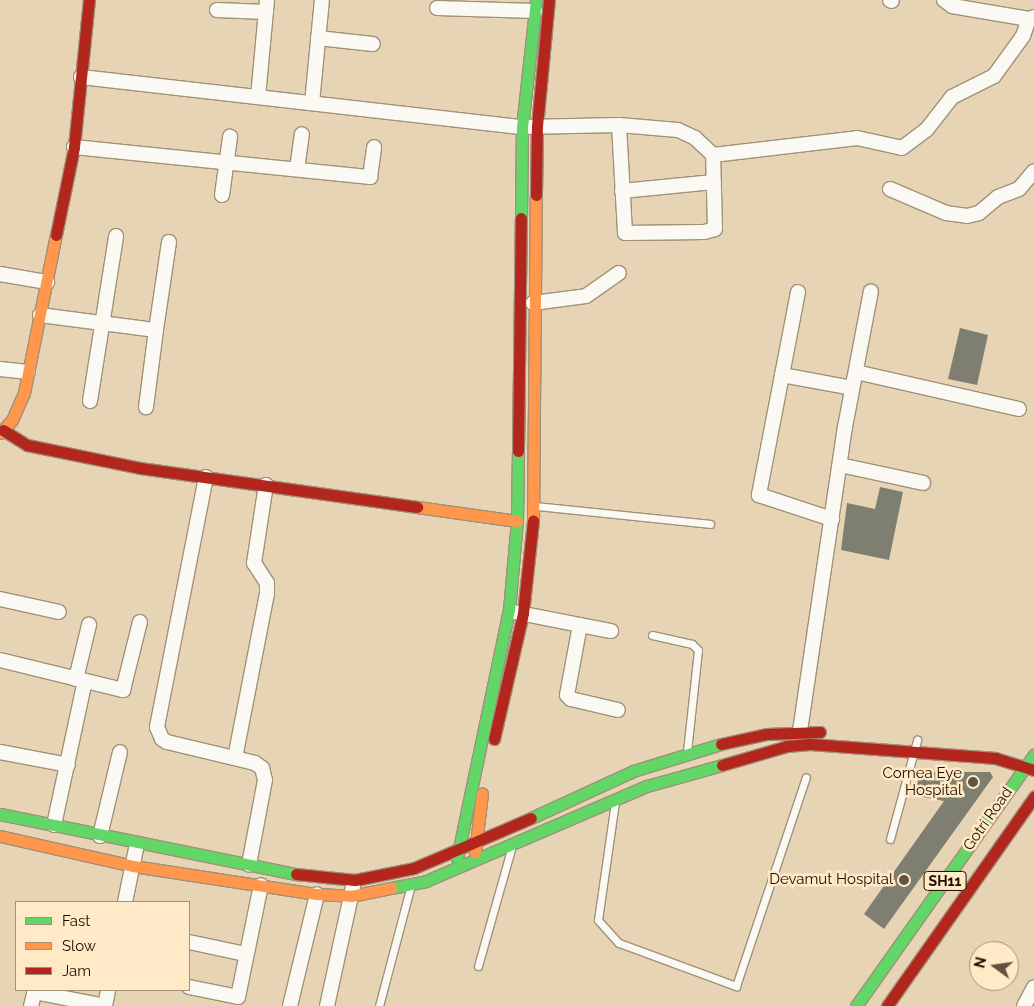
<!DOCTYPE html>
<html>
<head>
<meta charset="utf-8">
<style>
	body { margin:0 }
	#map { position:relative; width:1034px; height:1006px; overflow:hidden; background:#e7d4b5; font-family:Raleway,sans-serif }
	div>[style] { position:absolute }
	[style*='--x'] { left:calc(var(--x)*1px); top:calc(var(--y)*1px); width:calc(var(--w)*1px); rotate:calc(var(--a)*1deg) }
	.building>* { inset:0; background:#7e7f71 }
	.roads { filter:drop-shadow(1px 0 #a09179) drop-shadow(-1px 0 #a09179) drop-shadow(0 1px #a09179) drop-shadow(0 -1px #a09179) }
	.lane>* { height:7px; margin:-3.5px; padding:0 3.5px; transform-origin:3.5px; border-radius:3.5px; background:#fbf9f4 }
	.street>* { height:14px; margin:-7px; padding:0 7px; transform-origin:7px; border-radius:7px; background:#fbf9f4 }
	.fast>* { height:11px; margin:-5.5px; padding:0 5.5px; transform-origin:5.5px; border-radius:5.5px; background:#63d668 }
	.slow>* { height:11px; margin:-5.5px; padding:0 5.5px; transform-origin:5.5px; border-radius:5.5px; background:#ff974d }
	.jam>* { height:11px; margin:-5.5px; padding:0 5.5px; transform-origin:5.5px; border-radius:5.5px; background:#b3261e }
	.dots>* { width:14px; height:14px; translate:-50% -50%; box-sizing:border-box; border:2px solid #ffe9c7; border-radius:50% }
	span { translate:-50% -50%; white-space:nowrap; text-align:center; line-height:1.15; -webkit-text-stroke:5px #ffe9c7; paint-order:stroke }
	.shield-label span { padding:1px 4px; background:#ffe9c7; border:1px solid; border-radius:4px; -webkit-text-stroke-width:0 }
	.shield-label { font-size:14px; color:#1a0d00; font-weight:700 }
	.poi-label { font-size:15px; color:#1a0d00 }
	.right { translate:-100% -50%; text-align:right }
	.street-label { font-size:15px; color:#1a0d00 }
	.legend { position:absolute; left:15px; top:901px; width:175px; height:90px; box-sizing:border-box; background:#ffe9c7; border:1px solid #a39177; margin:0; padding:6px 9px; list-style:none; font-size:15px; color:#1a0d00 }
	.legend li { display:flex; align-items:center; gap:10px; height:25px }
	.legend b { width:25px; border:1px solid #a39177 }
	.north { position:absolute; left:969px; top:941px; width:50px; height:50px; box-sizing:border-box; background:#ffe9c7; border:1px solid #a39177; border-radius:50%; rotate:284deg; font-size:14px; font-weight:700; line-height:20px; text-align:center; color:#1a0d00 }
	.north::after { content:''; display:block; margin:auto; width:18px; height:22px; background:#62533f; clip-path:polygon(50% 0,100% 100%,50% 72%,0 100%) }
</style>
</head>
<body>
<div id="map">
	<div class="building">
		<div style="clip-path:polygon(960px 328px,988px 335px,977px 385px,948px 379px)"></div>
		<div style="clip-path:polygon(880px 487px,903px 492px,889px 560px,841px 550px,847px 503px,875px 509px)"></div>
		<div style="clip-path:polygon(921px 772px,990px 772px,993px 777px,884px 929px,864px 914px,944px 801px,913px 795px)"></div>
	</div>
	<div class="roads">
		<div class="lane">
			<div style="--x:536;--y:506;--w:175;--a:5.9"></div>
			<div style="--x:652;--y:635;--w:41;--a:12.7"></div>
			<div style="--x:692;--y:644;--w:8;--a:45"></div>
			<div style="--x:698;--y:650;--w:102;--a:96.2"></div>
			<div style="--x:615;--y:802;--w:119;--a:98.2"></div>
			<div style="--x:598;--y:920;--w:31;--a:48"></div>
			<div style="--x:619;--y:943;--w:125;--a:20.2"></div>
			<div style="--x:736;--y:986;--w:220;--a:-71.5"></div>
			<div style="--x:890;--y:839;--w:103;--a:-74.7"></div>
			<div style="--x:478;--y:966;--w:125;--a:-74.2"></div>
			<div style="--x:379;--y:1006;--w:125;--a:-75.2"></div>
		</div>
		<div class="street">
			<div style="--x:890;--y:0;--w:2;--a:27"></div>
			<div style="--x:944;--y:0;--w:10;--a:37"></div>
			<div style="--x:952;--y:6;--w:78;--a:9.6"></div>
			<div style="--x:437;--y:8;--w:98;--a:1.8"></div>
			<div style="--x:217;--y:10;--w:49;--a:2.3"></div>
			<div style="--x:318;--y:38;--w:55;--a:6.2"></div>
			<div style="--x:81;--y:77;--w:444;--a:6.5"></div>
			<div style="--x:522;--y:127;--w:97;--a:-1.2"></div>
			<div style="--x:619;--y:125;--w:108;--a:86.8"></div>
			<div style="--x:625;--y:233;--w:79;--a:-0.7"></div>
			<div style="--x:704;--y:232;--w:11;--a:-15"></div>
			<div style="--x:715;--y:229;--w:74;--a:-91.5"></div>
			<div style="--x:713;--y:155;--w:145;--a:-6.7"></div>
			<div style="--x:857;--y:138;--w:46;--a:12.5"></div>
			<div style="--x:902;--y:148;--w:31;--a:-37"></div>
			<div style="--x:927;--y:129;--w:41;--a:-52"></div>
			<div style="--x:952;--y:97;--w:47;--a:-26.6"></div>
			<div style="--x:994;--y:76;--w:49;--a:-54.1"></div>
			<div style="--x:1023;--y:36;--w:18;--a:-71"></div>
			<div style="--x:1029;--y:19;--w:5;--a:-22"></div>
			<div style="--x:258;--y:97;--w:97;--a:-84.7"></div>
			<div style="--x:312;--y:103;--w:103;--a:-84.5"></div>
			<div style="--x:619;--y:125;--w:59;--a:4.8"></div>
			<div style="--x:678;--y:130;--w:19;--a:25"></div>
			<div style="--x:695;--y:138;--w:25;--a:43"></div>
			<div style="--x:74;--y:147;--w:298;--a:5.8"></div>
			<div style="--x:370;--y:177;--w:30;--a:-82"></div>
			<div style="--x:297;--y:169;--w:35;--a:-82"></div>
			<div style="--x:890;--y:189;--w:61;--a:23.2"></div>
			<div style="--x:946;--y:213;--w:21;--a:8"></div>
			<div style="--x:967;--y:216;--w:12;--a:-14"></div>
			<div style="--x:979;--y:213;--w:25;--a:-40"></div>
			<div style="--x:998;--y:197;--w:22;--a:-21"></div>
			<div style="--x:1019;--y:189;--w:23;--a:-50"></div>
			<div style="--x:622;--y:191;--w:92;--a:-5.6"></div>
			<div style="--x:222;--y:195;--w:59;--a:-82.1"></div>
			<div style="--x:0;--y:274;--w:48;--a:9.7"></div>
			<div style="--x:798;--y:292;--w:207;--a:100.9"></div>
			<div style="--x:759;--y:495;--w:77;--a:18.2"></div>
			<div style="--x:533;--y:303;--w:53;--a:-7.5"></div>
			<div style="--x:586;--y:296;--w:40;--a:-34.9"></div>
			<div style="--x:40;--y:315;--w:117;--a:7.4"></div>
			<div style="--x:156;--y:330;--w:78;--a:97.4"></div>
			<div style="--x:156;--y:330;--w:89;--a:-81.6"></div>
			<div style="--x:0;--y:369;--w:28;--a:6"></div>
			<div style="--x:856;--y:372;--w:167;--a:12.8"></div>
			<div style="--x:782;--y:375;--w:71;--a:10.5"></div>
			<div style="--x:90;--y:401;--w:167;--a:-81"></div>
			<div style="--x:840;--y:465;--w:85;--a:12.2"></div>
			<div style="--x:206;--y:477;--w:255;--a:101.1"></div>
			<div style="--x:157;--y:727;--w:13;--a:67"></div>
			<div style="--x:162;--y:739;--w:6;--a:31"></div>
			<div style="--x:167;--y:742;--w:90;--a:13.4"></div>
			<div style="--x:255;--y:763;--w:9;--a:36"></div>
			<div style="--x:262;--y:768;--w:12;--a:76"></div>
			<div style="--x:265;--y:780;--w:86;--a:100.7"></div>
			<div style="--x:0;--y:599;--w:60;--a:12.4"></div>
			<div style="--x:514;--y:612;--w:99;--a:11.1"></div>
			<div style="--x:580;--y:625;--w:71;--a:100.5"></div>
			<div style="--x:567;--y:695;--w:6;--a:45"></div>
			<div style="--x:571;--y:699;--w:48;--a:13.2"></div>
			<div style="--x:0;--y:660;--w:127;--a:13.7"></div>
			<div style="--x:123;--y:690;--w:70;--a:-76"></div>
			<div style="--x:76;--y:679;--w:56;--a:-76.5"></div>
			<div style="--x:800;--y:731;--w:307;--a:-81.6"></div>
			<div style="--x:845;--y:427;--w:138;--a:-79.2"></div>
			<div style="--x:0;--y:752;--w:69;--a:10.8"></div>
			<div style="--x:235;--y:758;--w:167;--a:-79"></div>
			<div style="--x:267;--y:594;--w:11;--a:-90"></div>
			<div style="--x:267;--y:583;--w:24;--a:-123"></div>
			<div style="--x:254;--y:563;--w:79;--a:-81.3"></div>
			<div style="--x:54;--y:825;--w:147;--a:-77.9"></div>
			<div style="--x:100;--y:836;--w:86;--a:-76.6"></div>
			<div style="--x:125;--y:902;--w:59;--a:-78.3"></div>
			<div style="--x:189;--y:942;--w:57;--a:12.1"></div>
			<div style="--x:189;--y:987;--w:50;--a:11.5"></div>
			<div style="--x:238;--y:997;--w:114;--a:-78.4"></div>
			<div style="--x:34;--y:992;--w:72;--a:11.2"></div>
			<div style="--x:31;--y:1006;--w:16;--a:-76"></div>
			<div style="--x:105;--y:1006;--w:16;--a:-79"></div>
			<div style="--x:290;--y:1006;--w:115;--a:-76.4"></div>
			<div style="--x:327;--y:1006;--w:122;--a:-77.7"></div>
			<div style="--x:1024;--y:1006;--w:21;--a:-62"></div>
		</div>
		<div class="fast">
			<div style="--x:521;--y:218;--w:91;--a:-89.4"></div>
			<div style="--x:522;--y:127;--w:128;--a:-83.7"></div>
			<div style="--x:0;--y:814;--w:302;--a:11.5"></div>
			<div style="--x:531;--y:818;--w:112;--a:-24.7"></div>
			<div style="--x:633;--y:771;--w:92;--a:-17.1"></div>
			<div style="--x:457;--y:858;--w:253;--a:-78.2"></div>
			<div style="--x:509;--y:610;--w:89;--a:-84.9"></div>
			<div style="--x:517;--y:521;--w:70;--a:-89.2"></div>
			<div style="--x:391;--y:888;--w:36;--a:-11"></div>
			<div style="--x:426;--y:881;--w:241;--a:-23.3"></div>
			<div style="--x:647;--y:786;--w:78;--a:-15.6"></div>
			<div style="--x:856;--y:1006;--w:308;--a:-54.7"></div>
		</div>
		<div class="slow">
			<div style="--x:0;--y:433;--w:18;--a:-47"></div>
			<div style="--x:12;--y:420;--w:30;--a:-66"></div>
			<div style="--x:24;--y:393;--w:161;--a:-78.6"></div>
			<div style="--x:417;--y:507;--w:101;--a:8"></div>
			<div style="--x:533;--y:521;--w:326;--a:-89.5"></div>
			<div style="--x:0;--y:836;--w:136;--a:12.7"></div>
			<div style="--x:133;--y:866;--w:186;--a:8.7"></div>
			<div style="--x:317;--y:894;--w:34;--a:3"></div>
			<div style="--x:351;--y:896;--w:41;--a:-11.3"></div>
			<div style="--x:475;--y:852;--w:59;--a:-83.2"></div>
		</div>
		<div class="jam">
			<div style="--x:536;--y:195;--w:69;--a:-89.2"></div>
			<div style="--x:537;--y:126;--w:127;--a:-84.6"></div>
			<div style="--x:56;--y:235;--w:90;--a:-78.4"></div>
			<div style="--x:74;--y:147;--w:148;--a:-84.2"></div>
			<div style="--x:3;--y:430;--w:28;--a:32"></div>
			<div style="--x:27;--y:445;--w:115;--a:11.5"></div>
			<div style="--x:140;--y:468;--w:280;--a:8"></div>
			<div style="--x:518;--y:451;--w:233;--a:-89.3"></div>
			<div style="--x:494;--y:739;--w:129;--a:-77"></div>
			<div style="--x:523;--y:613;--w:93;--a:-83.8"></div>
			<div style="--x:721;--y:744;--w:47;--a:-12.3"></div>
			<div style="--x:767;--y:734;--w:53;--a:-2.2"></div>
			<div style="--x:722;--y:765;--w:68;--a:-16.3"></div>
			<div style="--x:787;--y:746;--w:23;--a:-5"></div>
			<div style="--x:810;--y:744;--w:186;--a:4.3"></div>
			<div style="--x:995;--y:758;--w:41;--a:17.1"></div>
			<div style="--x:296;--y:874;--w:59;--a:5.8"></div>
			<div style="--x:355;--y:880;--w:60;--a:-11.5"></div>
			<div style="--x:414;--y:868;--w:127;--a:-23.1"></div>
			<div style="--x:887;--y:1006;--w:256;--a:-54.9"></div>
		</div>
	</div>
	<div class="dots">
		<div style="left:973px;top:782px;background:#62533f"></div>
		<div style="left:904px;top:880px;background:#62533f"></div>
	</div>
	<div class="shield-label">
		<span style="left:945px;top:881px">SH11</span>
	</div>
	<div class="poi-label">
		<span class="right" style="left:962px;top:782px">Cornea Eye<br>Hospital</span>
		<span class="right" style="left:893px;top:880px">Devamut Hospital</span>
	</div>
	<div class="street-label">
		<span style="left:988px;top:819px;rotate:-55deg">Gotri Road</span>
	</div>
	<ul class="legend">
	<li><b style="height:6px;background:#63d668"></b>Fast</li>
	<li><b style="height:6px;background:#ff974d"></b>Slow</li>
	<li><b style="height:6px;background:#b3261e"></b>Jam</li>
	</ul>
	<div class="north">N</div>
</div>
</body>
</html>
